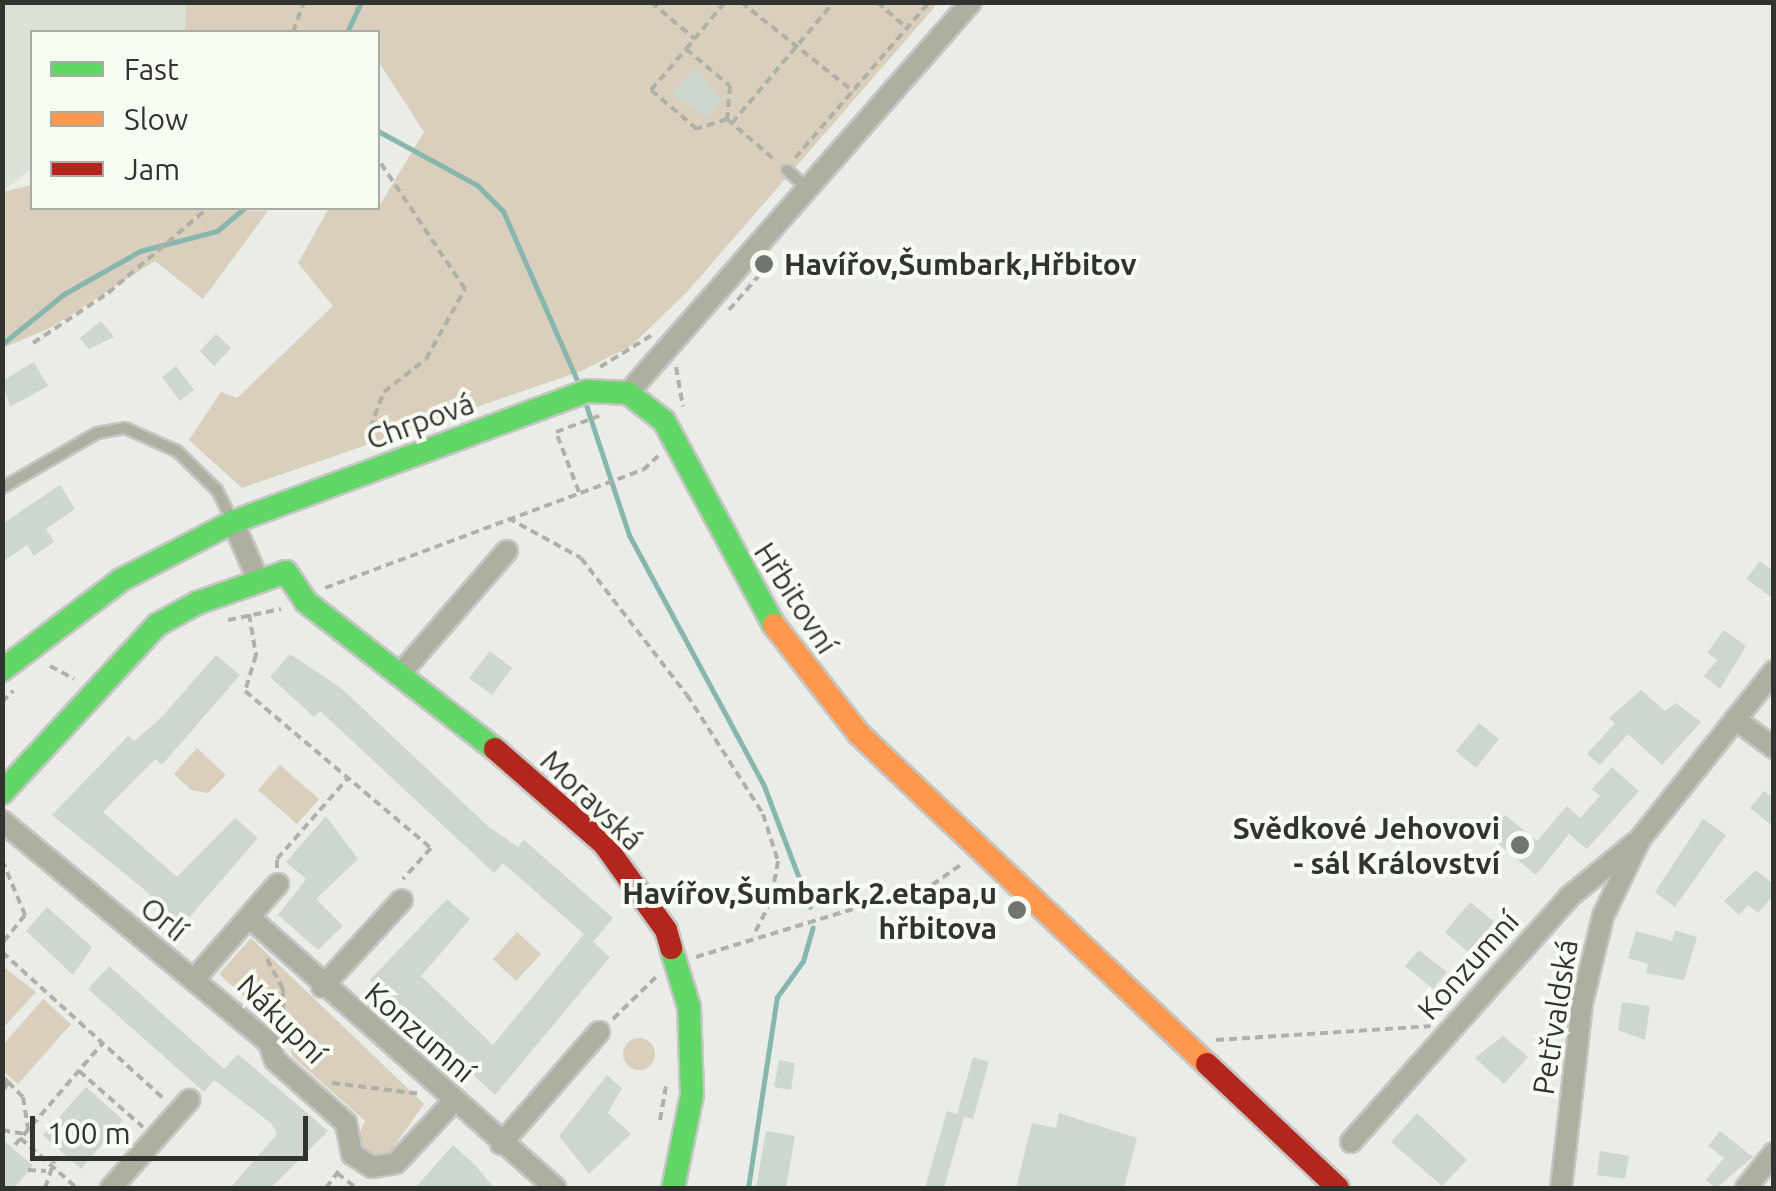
<!DOCTYPE html>
<html>
<head>
<meta charset="utf-8">
<style>
	body { margin:0 }
	#map { position:relative; width:1776px; height:1191px; overflow:hidden; background:#eaece7; font-family:Ubuntu,sans-serif }
	div>[style] { position:absolute }
	[style*='--x'] { left:calc(var(--x)*1px); top:calc(var(--y)*1px); width:calc(var(--w)*1px); rotate:calc(var(--a)*1deg) }
	.built>* { inset:0; background:#dbe1d5 }
	.green>* { inset:0; background:#dacebc }
	.round { border-radius:50% }
	.stream>* { height:5px; margin:-2.5px; padding:0 2.5px; transform-origin:2.5px; border-radius:2.5px; background:#86b6ad }
	.building>* { inset:0; background:#cdd7cf }
	.path>* { height:4px; margin-top:-2px; transform-origin:0; background:repeating-linear-gradient(90deg,#afb0a6 0 8px,transparent 0 13px) }
	.roads { filter:drop-shadow(2px 0 #c5c6c3) drop-shadow(-2px 0 #c5c6c3) drop-shadow(0 2px #c5c6c3) drop-shadow(0 -2px #c5c6c3) }
	.lane>* { height:10px; margin:-5px; padding:0 5px; transform-origin:5px; border-radius:5px; background:#aeaea1 }
	.street>* { height:20px; margin:-10px; padding:0 10px; transform-origin:10px; border-radius:10px; background:#aeaea1 }
	.fast>* { height:22px; margin:-11px; padding:0 11px; transform-origin:11px; border-radius:11px; background:#63d668 }
	.slow>* { height:22px; margin:-11px; padding:0 11px; transform-origin:11px; border-radius:11px; background:#ff974d }
	.jam>* { height:22px; margin:-11px; padding:0 11px; transform-origin:11px; border-radius:11px; background:#b3261e }
	.dots>* { width:28px; height:28px; translate:-50% -50%; box-sizing:border-box; border:5px solid #f7fcf2; border-radius:50% }
	span { translate:-50% -50%; white-space:nowrap; text-align:center; line-height:1.15; -webkit-text-stroke:8px #f7fcf2; paint-order:stroke }
	.poi-label { font-size:30px; color:#313330; font-weight:700 }
	.left { translate:0 -50%; text-align:left }
	.right { translate:-100% -50%; text-align:right }
	.street-label { font-size:30px; color:#313330 }
	.frame { position:absolute; inset:0; border:5px solid #313330; pointer-events:none }
	.legend { position:absolute; left:30px; top:30px; width:350px; height:180px; box-sizing:border-box; background:#f7fcf2; border:2px solid #a8aca4; margin:0; padding:12px 18px; list-style:none; font-size:30px; color:#313330 }
	.legend li { display:flex; align-items:center; gap:20px; height:50px }
	.legend b { width:50px; border:2px solid #a8aca4 }
	.scale { position:absolute; left:30px; top:1116px; width:278px; height:45px; box-sizing:border-box; border:5px solid #313330; border-top:0; padding-left:12px; font-size:30px; line-height:35px; white-space:nowrap; color:#313330; -webkit-text-stroke:8px #f7fcf2; paint-order:stroke }
</style>
</head>
<body>
<div id="map">
	<div class="built">
		<div style="clip-path:polygon(3px 3px,186px 3px,185px 32px,32px 32px,32px 168px,3px 190px)"></div>
	</div>
	<div class="green">
		<div style="clip-path:polygon(186px 2px,938px 3px,687px 292px,632px 345px,584px 370px,242px 488px,189px 440px,221px 392px,237px 398px,333px 306px,298px 263px,329px 208px,378px 208px,424px 132px,378px 61px,378px 32px,185px 32px)"></div>
		<div style="clip-path:polygon(32px 185px,32px 208px,268px 211px,203px 299px,155px 261px,50px 328px,3px 348px,3px 192px)"></div>
		<div style="clip-path:polygon(197px 748px,226px 775px,208px 793px,191px 790px,174px 774px)"></div>
		<div style="clip-path:polygon(280px 765px,319px 799px,297px 824px,258px 790px)"></div>
		<div style="clip-path:polygon(517px 932px,541px 954px,516px 981px,493px 959px)"></div>
		<div style="clip-path:polygon(251px 938px,424px 1104px,388px 1155px,376px 1159px,363px 1152px,356px 1140px,365px 1121px,292px 1056px,289px 1038px,219px 974px)"></div>
		<div style="clip-path:polygon(5px 968px,36px 992px,3px 1028px,2px 970px)"></div>
		<div style="clip-path:polygon(43px 999px,71px 1024px,18px 1084px,3px 1071px,3px 1045px)"></div>
		<div class="round" style="left:623px;top:1038px;width:32px;height:32px"></div>
	</div>
	<div class="stream">
		<div style="--x:347;--y:32;--w:33;--a:-65"></div>
		<div style="--x:378;--y:131;--w:113;--a:28.6"></div>
		<div style="--x:477;--y:185;--w:37;--a:45"></div>
		<div style="--x:503;--y:211;--w:190;--a:66.4"></div>
		<div style="--x:2;--y:344;--w:80;--a:-38.9"></div>
		<div style="--x:64;--y:294;--w:87;--a:-29.5"></div>
		<div style="--x:140;--y:251;--w:80;--a:-14.6"></div>
		<div style="--x:217;--y:231;--w:35;--a:-40"></div>
		<div style="--x:586;--y:405;--w:137;--a:71.7"></div>
		<div style="--x:629;--y:535;--w:285;--a:61.7"></div>
		<div style="--x:764;--y:786;--w:129;--a:69.2"></div>
		<div style="--x:748;--y:1188;--w:193;--a:-81.4"></div>
		<div style="--x:777;--y:997;--w:44;--a:-54.2"></div>
		<div style="--x:803;--y:961;--w:35;--a:-74"></div>
	</div>
	<div class="building">
		<div style="clip-path:polygon(695px 68px,722px 100px,707px 117px,671px 94px)"></div>
		<div style="clip-path:polygon(101px 321px,114px 337px,89px 349px,80px 338px)"></div>
		<div style="clip-path:polygon(216px 334px,231px 348px,214px 366px,200px 351px)"></div>
		<div style="clip-path:polygon(34px 362px,48px 386px,10px 407px,2px 381px)"></div>
		<div style="clip-path:polygon(176px 366px,194px 390px,180px 401px,162px 377px)"></div>
		<div style="clip-path:polygon(60px 485px,75px 509px,46px 529px,54px 542px,34px 556px,27px 545px,2px 562px,2px 524px)"></div>
		<div style="clip-path:polygon(1760px 561px,1774px 572px,1774px 599px,1746px 579px)"></div>
		<div style="clip-path:polygon(1724px 630px,1746px 646px,1720px 689px,1704px 676px,1717px 660px,1707px 653px)"></div>
		<div style="clip-path:polygon(490px 651px,512px 668px,492px 695px,469px 678px)"></div>
		<div style="clip-path:polygon(290px 654px,341px 688px,489px 827px,518px 847px,524px 840px,613px 918px,593px 942px,503px 863px,494px 873px,320px 711px,314px 717px,270px 677px)"></div>
		<div style="clip-path:polygon(216px 655px,240px 675px,162px 765px,155px 759px,103px 812px,177px 877px,235px 818px,258px 838px,180px 928px,145px 890px,52px 815px,128px 736px,134px 741px,161px 718px)"></div>
		<div style="clip-path:polygon(1641px 690px,1665px 711px,1676px 703px,1701px 722px,1662px 765px,1628px 734px,1600px 765px,1587px 754px,1615px 723px,1609px 718px)"></div>
		<div style="clip-path:polygon(1479px 723px,1499px 739px,1476px 768px,1456px 751px)"></div>
		<div style="clip-path:polygon(1612px 767px,1639px 791px,1587px 849px,1569px 834px,1536px 875px,1488px 835px,1505px 815px,1537px 841px,1567px 806px,1580px 818px,1600px 796px,1592px 789px)"></div>
		<div style="clip-path:polygon(1764px 791px,1774px 798px,1774px 827px,1750px 808px)"></div>
		<div style="clip-path:polygon(326px 816px,358px 859px,316px 899px,343px 926px,318px 950px,278px 915px,306px 879px,286px 862px)"></div>
		<div style="clip-path:polygon(1703px 819px,1726px 835px,1675px 907px,1655px 892px)"></div>
		<div style="clip-path:polygon(1756px 870px,1774px 885px,1774px 895px,1758px 913px,1748px 905px,1739px 915px,1724px 901px)"></div>
		<div style="clip-path:polygon(447px 899px,470px 919px,421px 976px,493px 1045px,584px 934px,610px 957px,495px 1095px,370px 980px)"></div>
		<div style="clip-path:polygon(1470px 902px,1494px 922px,1468px 952px,1445px 932px)"></div>
		<div style="clip-path:polygon(47px 907px,92px 947px,73px 975px,26px 931px)"></div>
		<div style="clip-path:polygon(1675px 930px,1697px 937px,1684px 980px,1646px 973px,1648px 964px,1628px 958px,1636px 931px,1672px 941px)"></div>
		<div style="clip-path:polygon(1419px 950px,1447px 972px,1433px 989px,1405px 966px)"></div>
		<div style="clip-path:polygon(109px 966px,224px 1069px,238px 1054px,328px 1131px,271px 1188px,230px 1188px,277px 1134px,272px 1124px,214px 1080px,204px 1092px,88px 989px)"></div>
		<div style="clip-path:polygon(1622px 1002px,1650px 1006px,1645px 1040px,1618px 1030px)"></div>
		<div style="clip-path:polygon(1503px 1036px,1528px 1057px,1504px 1084px,1475px 1058px)"></div>
		<div style="clip-path:polygon(973px 1057px,989px 1062px,973px 1119px,964px 1117px,944px 1188px,925px 1188px,947px 1111px,957px 1114px)"></div>
		<div style="clip-path:polygon(779px 1060px,795px 1063px,791px 1090px,774px 1087px)"></div>
		<div style="clip-path:polygon(607px 1075px,622px 1088px,608px 1113px,631px 1134px,589px 1174px,559px 1136px)"></div>
		<div style="clip-path:polygon(86px 1087px,123px 1120px,81px 1169px,43px 1135px)"></div>
		<div style="clip-path:polygon(1059px 1113px,1137px 1138px,1124px 1188px,1016px 1188px,1032px 1123px,1056px 1128px)"></div>
		<div style="clip-path:polygon(1417px 1113px,1467px 1160px,1442px 1186px,1391px 1142px)"></div>
		<div style="clip-path:polygon(766px 1131px,795px 1136px,786px 1188px,756px 1188px)"></div>
		<div style="clip-path:polygon(1720px 1131px,1753px 1157px,1716px 1188px,1706px 1180px,1724px 1158px,1708px 1146px)"></div>
		<div style="clip-path:polygon(2px 1139px,33px 1166px,14px 1188px,2px 1188px)"></div>
		<div style="clip-path:polygon(453px 1145px,476px 1166px,494px 1188px,415px 1188px)"></div>
		<div style="clip-path:polygon(1600px 1151px,1629px 1156px,1625px 1179px,1597px 1175px)"></div>
	</div>
	<div class="path">
		<div style="--x:651;--y:2;--w:57;--a:40.1"></div>
		<div style="--x:741;--y:2;--w:144;--a:38.5"></div>
		<div style="--x:877;--y:2;--w:41;--a:41.1"></div>
		<div style="--x:293;--y:32;--w:32;--a:-70"></div>
		<div style="--x:686;--y:49;--w:57;--a:40.1"></div>
		<div style="--x:730;--y:86;--w:33;--a:95"></div>
		<div style="--x:727;--y:119;--w:32;--a:162"></div>
		<div style="--x:697;--y:129;--w:60;--a:-139.7"></div>
		<div style="--x:651;--y:90;--w:54;--a:-49.5"></div>
		<div style="--x:686;--y:49;--w:61;--a:-50.3"></div>
		<div style="--x:727;--y:119;--w:65;--a:40.6"></div>
		<div style="--x:732;--y:123;--w:158;--a:-49.9"></div>
		<div style="--x:795;--y:158;--w:206;--a:-49.3"></div>
		<div style="--x:729;--y:310;--w:70;--a:-49"></div>
		<div style="--x:33;--y:343;--w:90;--a:-33.7"></div>
		<div style="--x:108;--y:293;--w:131;--a:-40.4"></div>
		<div style="--x:600;--y:367;--w:61;--a:-31.6"></div>
		<div style="--x:676;--y:367;--w:40;--a:80"></div>
		<div style="--x:373;--y:444;--w:16;--a:-101"></div>
		<div style="--x:370;--y:428;--w:39;--a:-69"></div>
		<div style="--x:384;--y:392;--w:53;--a:-38.2"></div>
		<div style="--x:426;--y:359;--w:80;--a:-60.9"></div>
		<div style="--x:465;--y:289;--w:156;--a:-123.8"></div>
		<div style="--x:579;--y:492;--w:64;--a:-111"></div>
		<div style="--x:556;--y:432;--w:46;--a:-20.4"></div>
		<div style="--x:508;--y:518;--w:83;--a:28.7"></div>
		<div style="--x:581;--y:558;--w:173;--a:52.3"></div>
		<div style="--x:687;--y:695;--w:141;--a:57.4"></div>
		<div style="--x:763;--y:814;--w:49;--a:72.3"></div>
		<div style="--x:778;--y:861;--w:41;--a:99.9"></div>
		<div style="--x:771;--y:901;--w:39;--a:117"></div>
		<div style="--x:325;--y:588;--w:339;--a:-20.4"></div>
		<div style="--x:643;--y:470;--w:21;--a:-43"></div>
		<div style="--x:249;--y:614;--w:42;--a:80.3"></div>
		<div style="--x:256;--y:655;--w:38;--a:107"></div>
		<div style="--x:245;--y:691;--w:243;--a:40.2"></div>
		<div style="--x:431;--y:848;--w:42;--a:132.1"></div>
		<div style="--x:228;--y:620;--w:54;--a:-11.7"></div>
		<div style="--x:50;--y:666;--w:27;--a:28"></div>
		<div style="--x:2;--y:702;--w:16;--a:-45"></div>
		<div style="--x:2;--y:860;--w:60;--a:67.3"></div>
		<div style="--x:25;--y:915;--w:36;--a:129"></div>
		<div style="--x:277;--y:868;--w:9;--a:-90"></div>
		<div style="--x:277;--y:859;--w:106;--a:-48.8"></div>
		<div style="--x:2;--y:952;--w:220;--a:42.2"></div>
		<div style="--x:696;--y:957;--w:247;--a:-17"></div>
		<div style="--x:932;--y:885;--w:38;--a:-35"></div>
		<div style="--x:267;--y:959;--w:34;--a:62"></div>
		<div style="--x:283;--y:989;--w:41;--a:90"></div>
		<div style="--x:613;--y:1019;--w:62;--a:-44.3"></div>
		<div style="--x:1216;--y:1040;--w:215;--a:-3.7"></div>
		<div style="--x:79;--y:1071;--w:85;--a:41.2"></div>
		<div style="--x:2;--y:1077;--w:8;--a:40"></div>
		<div style="--x:8;--y:1082;--w:13;--a:119"></div>
		<div style="--x:8;--y:1082;--w:21;--a:45"></div>
		<div style="--x:23;--y:1097;--w:33;--a:81"></div>
		<div style="--x:332;--y:1083;--w:90;--a:7"></div>
		<div style="--x:660;--y:1120;--w:36;--a:-80"></div>
		<div style="--x:2;--y:1130;--w:22;--a:10"></div>
		<div style="--x:20;--y:1138;--w:76;--a:41.3"></div>
		<div style="--x:15;--y:1145;--w:133;--a:-49.3"></div>
		<div style="--x:28;--y:1170;--w:18;--a:3"></div>
		<div style="--x:337;--y:1173;--w:24;--a:38"></div>
		<div style="--x:45;--y:1188;--w:28;--a:-71"></div>
		<div style="--x:326;--y:1188;--w:25;--a:-53"></div>
	</div>
	<div class="roads">
		<div class="lane">
			<div style="--x:787;--y:170;--w:28;--a:42"></div>
			<div style="--x:2;--y:488;--w:110;--a:-30.1"></div>
			<div style="--x:97;--y:433;--w:28;--a:-10"></div>
			<div style="--x:125;--y:428;--w:57;--a:23.9"></div>
			<div style="--x:177;--y:451;--w:56;--a:44.3"></div>
			<div style="--x:217;--y:490;--w:30;--a:63"></div>
		</div>
		<div class="street">
			<div style="--x:628;--y:393;--w:520;--a:-48.74"></div>
			<div style="--x:233;--y:522;--w:65;--a:66.6"></div>
			<div style="--x:400;--y:674;--w:163;--a:-49"></div>
			<div style="--x:1735;--y:719;--w:49;--a:36.6"></div>
			<div style="--x:2;--y:821;--w:347;--a:39.7"></div>
			<div style="--x:269;--y:1043;--w:18;--a:71"></div>
			<div style="--x:275;--y:1060;--w:95;--a:41.6"></div>
			<div style="--x:346;--y:1123;--w:32;--a:79"></div>
			<div style="--x:352;--y:1154;--w:24;--a:33"></div>
			<div style="--x:372;--y:1167;--w:24;--a:-9"></div>
			<div style="--x:396;--y:1163;--w:85;--a:-46.9"></div>
			<div style="--x:249;--y:917;--w:409;--a:41.5"></div>
			<div style="--x:196;--y:977;--w:124;--a:-48.6"></div>
			<div style="--x:322;--y:987;--w:118;--a:-47.4"></div>
			<div style="--x:1351;--y:1142;--w:328;--a:-48.3"></div>
			<div style="--x:1569;--y:897;--w:85;--a:-39.3"></div>
			<div style="--x:501;--y:1144;--w:149;--a:-48.8"></div>
			<div style="--x:111;--y:1188;--w:118;--a:-48.4"></div>
			<div style="--x:1561;--y:1188;--w:186;--a:-83.5"></div>
			<div style="--x:1582;--y:1003;--w:89;--a:-76.4"></div>
			<div style="--x:1603;--y:916;--w:85;--a:-64.3"></div>
			<div style="--x:1640;--y:839;--w:215;--a:-51.4"></div>
			<div style="--x:1746;--y:1188;--w:45;--a:-51.3"></div>
		</div>
		<div class="fast">
			<div style="--x:2;--y:670;--w:149;--a:-37.1"></div>
			<div style="--x:121;--y:580;--w:126;--a:-27.4"></div>
			<div style="--x:233;--y:522;--w:377;--a:-20.3"></div>
			<div style="--x:587;--y:391;--w:41;--a:2.8"></div>
			<div style="--x:628;--y:393;--w:46;--a:37.9"></div>
			<div style="--x:664;--y:421;--w:232;--a:61.7"></div>
			<div style="--x:2;--y:793;--w:229;--a:-47.3"></div>
			<div style="--x:157;--y:625;--w:46;--a:-28.8"></div>
			<div style="--x:197;--y:603;--w:94;--a:-19.2"></div>
			<div style="--x:286;--y:572;--w:36;--a:56"></div>
			<div style="--x:306;--y:602;--w:239;--a:37.9"></div>
			<div style="--x:671;--y:948;--w:62;--a:73"></div>
			<div style="--x:689;--y:1007;--w:88;--a:88"></div>
			<div style="--x:692;--y:1095;--w:95;--a:101.5"></div>
		</div>
		<div class="slow">
			<div style="--x:774;--y:625;--w:137;--a:52.1"></div>
			<div style="--x:858;--y:733;--w:481;--a:43.5"></div>
		</div>
		<div class="jam">
			<div style="--x:495;--y:749;--w:145;--a:41.1"></div>
			<div style="--x:604;--y:844;--w:106;--a:54.2"></div>
			<div style="--x:666;--y:930;--w:19;--a:74"></div>
			<div style="--x:1207;--y:1064;--w:180;--a:43.4"></div>
		</div>
	</div>
	<div class="dots">
		<div style="left:764px;top:264px;background:#727470"></div>
		<div style="left:1520px;top:845px;background:#727470"></div>
		<div style="left:1017px;top:910px;background:#727470"></div>
	</div>
	<div class="poi-label">
		<span class="left" style="left:784px;top:264px">Havířov,Šumbark,Hřbitov</span>
		<span class="right" style="left:1500px;top:845px">Svědkové Jehovovi<br>- sál Království</span>
		<span class="right" style="left:997px;top:910px">Havířov,Šumbark,2.etapa,u<br>hřbitova</span>
	</div>
	<div class="street-label">
		<span style="left:420px;top:421px;rotate:-20deg">Chrpová</span>
		<span style="left:796px;top:598px;rotate:57deg">Hřbitovní</span>
		<span style="left:592px;top:800px;rotate:44deg">Moravská</span>
		<span style="left:164px;top:919px;rotate:39deg">Orlí</span>
		<span style="left:1468px;top:965px;rotate:-48deg">Konzumní</span>
		<span style="left:1555px;top:1017px;rotate:-81deg">Petřvaldská</span>
		<span style="left:282px;top:1019px;rotate:45deg">Nákupní</span>
		<span style="left:420px;top:1032px;rotate:41deg">Konzumní</span>
	</div>
	<div class="frame"></div>
	<ul class="legend">
	<li><b style="height:12px;background:#63d668"></b>Fast</li>
	<li><b style="height:12px;background:#ff974d"></b>Slow</li>
	<li><b style="height:12px;background:#b3261e"></b>Jam</li>
	</ul>
	<div class="scale">100 m</div>
</div>
</body>
</html>
